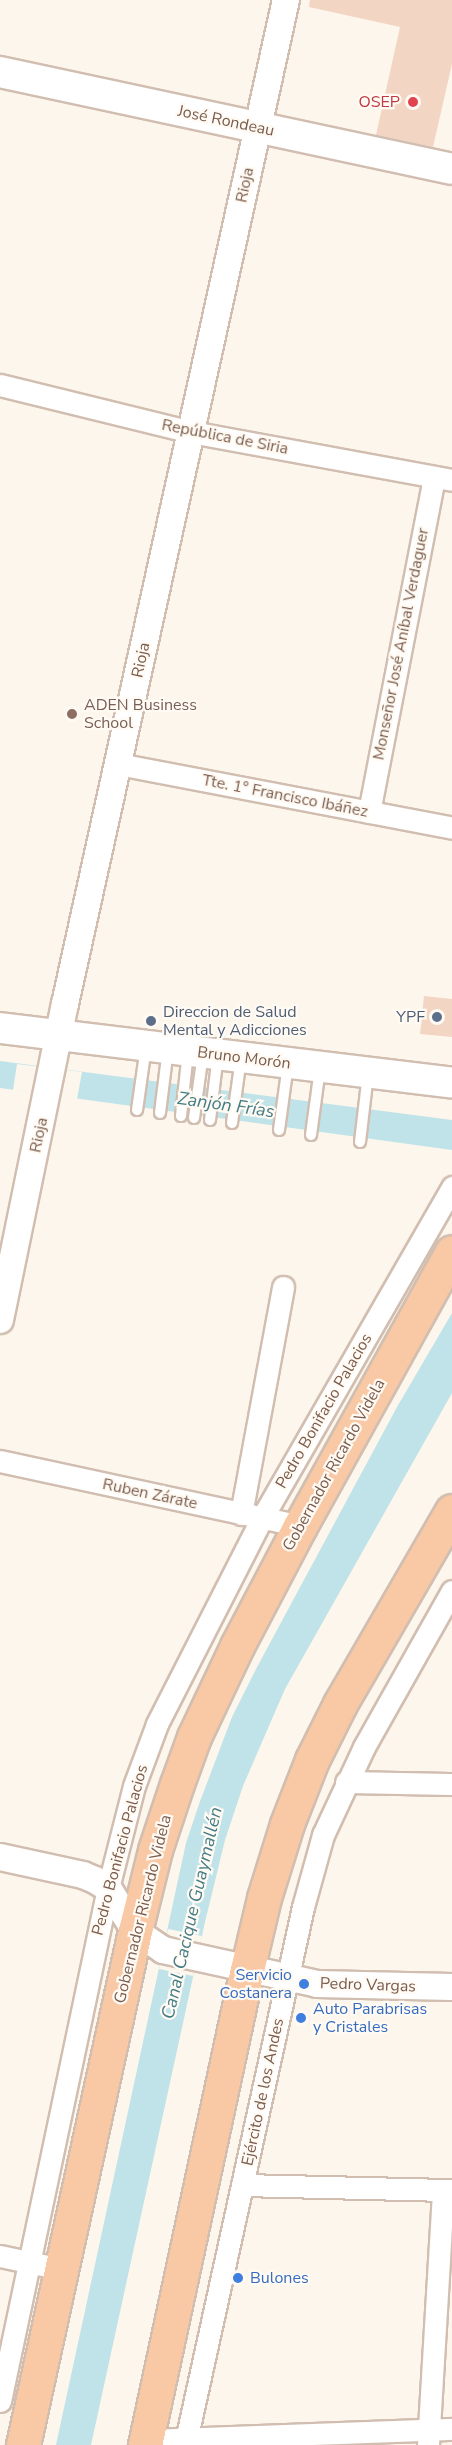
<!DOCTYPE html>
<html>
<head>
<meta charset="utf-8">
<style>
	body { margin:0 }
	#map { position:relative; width:452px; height:2445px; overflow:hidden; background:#fdf6ec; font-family:"Nunito Sans",sans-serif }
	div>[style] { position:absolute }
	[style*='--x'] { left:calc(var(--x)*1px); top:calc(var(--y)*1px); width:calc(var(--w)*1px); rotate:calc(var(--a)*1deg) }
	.water>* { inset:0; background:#bfe3e8 }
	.pier>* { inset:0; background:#fdf6ec }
	.building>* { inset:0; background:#f3d5c3 }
	.roads { filter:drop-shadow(2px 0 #d1beb0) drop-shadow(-2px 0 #d1beb0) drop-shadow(0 2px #d1beb0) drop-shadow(0 -2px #d1beb0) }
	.service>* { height:10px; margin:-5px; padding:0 5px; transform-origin:5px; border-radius:5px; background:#fff }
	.minor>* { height:21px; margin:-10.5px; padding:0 10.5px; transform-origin:10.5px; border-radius:10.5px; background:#fff }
	.tertiary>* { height:26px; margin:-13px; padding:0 13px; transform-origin:13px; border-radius:13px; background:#fff }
	.secondary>* { height:30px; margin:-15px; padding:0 15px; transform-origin:15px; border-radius:15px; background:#fff }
	.trunk>* { height:33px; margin:-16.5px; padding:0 16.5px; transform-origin:16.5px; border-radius:16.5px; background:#f9c8a4 }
	.dots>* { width:16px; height:16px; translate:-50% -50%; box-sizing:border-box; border:3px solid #fffaf3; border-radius:50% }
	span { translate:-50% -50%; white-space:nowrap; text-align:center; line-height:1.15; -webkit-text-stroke:4.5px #fffaf3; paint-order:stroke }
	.health-label { font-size:16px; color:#be3a42 }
	.right { translate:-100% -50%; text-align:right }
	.street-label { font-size:16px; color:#7a5c4d }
	.education-label { font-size:16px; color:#785e54 }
	.left { translate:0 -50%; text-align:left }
	.service-label { font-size:16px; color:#4e5e75 }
	.shop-label { font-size:16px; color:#366cbe }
	.water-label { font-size:18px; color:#437c86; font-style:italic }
</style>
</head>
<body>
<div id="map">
	<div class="water">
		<div style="clip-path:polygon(0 1061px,452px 1120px,452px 1150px,0 1088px)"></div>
		<div style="clip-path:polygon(452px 1313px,452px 1393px,285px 1689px,243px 1786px,225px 1840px,205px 1922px,91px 2445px,56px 2445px,186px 1843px,199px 1804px,232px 1717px,256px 1669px,397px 1407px)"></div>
	</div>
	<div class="pier">
		<div style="clip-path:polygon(17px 1064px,82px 1072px,77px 1099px,13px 1090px)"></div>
		<div style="clip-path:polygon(168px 1929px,202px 1936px,193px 1976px,159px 1969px)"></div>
	</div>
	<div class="building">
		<div style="clip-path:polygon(310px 0,452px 0,452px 64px,433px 147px,376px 135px,400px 27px,309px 7px)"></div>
		<div style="clip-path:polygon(424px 996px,452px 999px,452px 1037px,420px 1034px)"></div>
	</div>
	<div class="roads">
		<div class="service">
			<div style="--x:137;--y:1110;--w:64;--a:-81.9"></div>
			<div style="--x:160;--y:1113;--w:64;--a:-82.9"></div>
			<div style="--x:181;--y:1116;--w:64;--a:-83.8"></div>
			<div style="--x:194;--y:1118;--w:65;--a:-82"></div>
			<div style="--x:210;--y:1120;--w:65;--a:-83"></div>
			<div style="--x:232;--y:1123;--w:66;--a:-82.1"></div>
			<div style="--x:279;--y:1130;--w:67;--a:-82.2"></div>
			<div style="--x:311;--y:1135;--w:68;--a:-82.3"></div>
			<div style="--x:360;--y:1142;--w:68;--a:-83.3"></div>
		</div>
		<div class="minor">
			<div style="--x:0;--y:385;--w:197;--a:13.8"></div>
			<div style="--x:191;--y:432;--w:265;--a:10.4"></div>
			<div style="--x:118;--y:764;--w:340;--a:10.8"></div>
			<div style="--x:369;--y:812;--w:341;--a:-79"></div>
			<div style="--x:0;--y:1461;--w:307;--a:12.2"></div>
			<div style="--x:241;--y:1514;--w:231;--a:-79.5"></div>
			<div style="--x:346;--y:1782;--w:106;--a:1.1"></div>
			<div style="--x:242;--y:2185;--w:210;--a:1.4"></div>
			<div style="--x:0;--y:2256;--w:62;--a:12"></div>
			<div style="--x:0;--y:2401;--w:524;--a:-78.11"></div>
			<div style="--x:108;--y:1888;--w:105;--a:-75.7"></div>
			<div style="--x:134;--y:1786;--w:66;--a:-69.6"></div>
			<div style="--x:157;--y:1724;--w:231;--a:-63"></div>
			<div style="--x:262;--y:1518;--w:382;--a:-60.1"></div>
			<div style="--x:146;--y:2440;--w:306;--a:-2.1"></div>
			<div style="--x:185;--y:2445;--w:551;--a:-77.63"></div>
			<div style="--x:303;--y:1907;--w:75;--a:-74.5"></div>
			<div style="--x:323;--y:1835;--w:97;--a:-65"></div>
			<div style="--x:364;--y:1747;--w:179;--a:-60.6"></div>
			<div style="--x:428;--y:2445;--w:255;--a:-86.6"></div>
		</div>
		<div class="tertiary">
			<div style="--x:0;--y:1320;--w:323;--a:-78.4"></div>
			<div style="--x:65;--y:1004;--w:1028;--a:-77.59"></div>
			<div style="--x:0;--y:1857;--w:85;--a:12.2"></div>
			<div style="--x:83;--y:1875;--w:13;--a:23"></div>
			<div style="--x:95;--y:1880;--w:15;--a:32"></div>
			<div style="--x:108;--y:1888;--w:51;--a:57.9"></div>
			<div style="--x:135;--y:1931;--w:34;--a:34"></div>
			<div style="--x:163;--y:1950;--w:158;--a:12.4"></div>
			<div style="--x:317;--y:1984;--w:135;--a:1.3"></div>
		</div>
		<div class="secondary">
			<div style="--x:0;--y:72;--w:462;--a:12.1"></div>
			<div style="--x:0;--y:1028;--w:455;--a:6.9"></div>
		</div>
		<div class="trunk">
			<div style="--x:23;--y:2445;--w:526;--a:-77.71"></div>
			<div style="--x:135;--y:1931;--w:83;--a:-76.1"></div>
			<div style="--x:155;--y:1850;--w:70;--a:-71.6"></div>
			<div style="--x:177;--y:1784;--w:50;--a:-70.1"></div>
			<div style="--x:194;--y:1737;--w:101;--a:-64.7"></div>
			<div style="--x:237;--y:1646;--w:136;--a:-62.3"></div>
			<div style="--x:300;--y:1526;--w:313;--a:-61"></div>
			<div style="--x:145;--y:2445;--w:486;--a:-77.9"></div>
			<div style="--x:247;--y:1970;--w:74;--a:-76.7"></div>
			<div style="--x:264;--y:1898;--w:77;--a:-72.7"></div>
			<div style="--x:287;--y:1824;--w:69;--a:-68.7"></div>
			<div style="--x:312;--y:1760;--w:63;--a:-63.4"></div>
			<div style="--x:340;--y:1704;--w:223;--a:-59.9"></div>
		</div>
	</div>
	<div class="dots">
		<div style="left:413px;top:102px;background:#e0444e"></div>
		<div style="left:72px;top:714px;background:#8d6e63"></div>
		<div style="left:437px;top:1017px;background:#5c6f8a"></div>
		<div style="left:151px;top:1021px;background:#5c6f8a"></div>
		<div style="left:304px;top:1984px;background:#3f7fe0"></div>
		<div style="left:301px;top:2018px;background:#3f7fe0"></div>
		<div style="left:238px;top:2278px;background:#3f7fe0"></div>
	</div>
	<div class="health-label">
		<span class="right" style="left:400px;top:102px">OSEP</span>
	</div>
	<div class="street-label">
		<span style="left:226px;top:121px;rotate:12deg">José Rondeau</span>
		<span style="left:245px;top:185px;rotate:-78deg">Rioja</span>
		<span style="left:225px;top:437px;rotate:11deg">República de Siria</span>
		<span style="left:401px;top:644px;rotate:-79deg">Monseñor José Aníbal Verdaguer</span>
		<span style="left:141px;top:660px;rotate:-78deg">Rioja</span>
		<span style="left:285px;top:796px;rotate:11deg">Tte. 1° Francisco Ibáñez</span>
		<span style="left:244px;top:1058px;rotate:7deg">Bruno Morón</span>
		<span style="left:39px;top:1135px;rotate:-78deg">Rioja</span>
		<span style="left:324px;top:1411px;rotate:-60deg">Pedro Bonifacio Palacios</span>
		<span style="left:334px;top:1465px;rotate:-61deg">Gobernador Ricardo Videla</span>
		<span style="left:150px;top:1494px;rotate:12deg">Ruben Zárate</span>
		<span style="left:120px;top:1850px;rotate:-75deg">Pedro Bonifacio Palacios</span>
		<span style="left:143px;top:1909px;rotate:-76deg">Gobernador Ricardo Videla</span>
		<span style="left:368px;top:1985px;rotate:2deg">Pedro Vargas</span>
		<span style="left:263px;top:2092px;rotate:-78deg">Ejército de los Andes</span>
	</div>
	<div class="education-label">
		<span class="left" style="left:84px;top:714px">ADEN Business<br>School</span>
	</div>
	<div class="service-label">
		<span class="left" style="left:163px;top:1021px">Direccion de Salud<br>Mental y Adicciones</span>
		<span class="right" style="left:425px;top:1017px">YPF</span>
	</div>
	<div class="shop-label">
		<span class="right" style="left:292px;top:1984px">Servicio<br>Costanera</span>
		<span class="left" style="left:313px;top:2018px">Auto Parabrisas<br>y Cristales</span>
		<span class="left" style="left:250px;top:2278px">Bulones</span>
	</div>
	<div class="water-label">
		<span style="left:226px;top:1105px;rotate:8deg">Zanjón Frías</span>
		<span style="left:192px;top:1913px;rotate:-77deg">Canal Cacique Guaymallén</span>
	</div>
</div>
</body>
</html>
